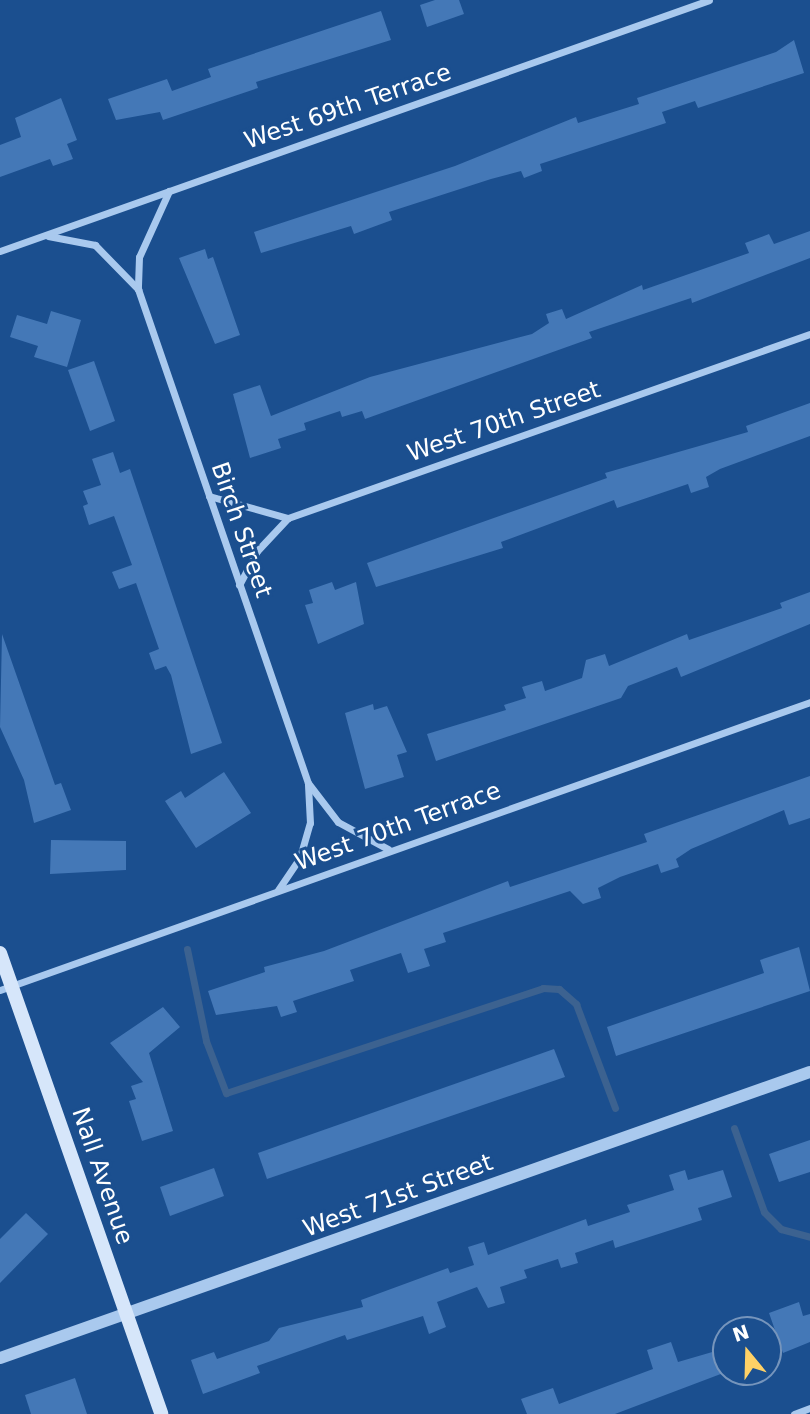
<!DOCTYPE html>
<html>
<head>
<meta charset="utf-8">
<style>
	body { margin:0 }
	#map { position:relative; width:810px; height:1414px; overflow:hidden; background:#1b4f8f; font-family:"DejaVu Sans",sans-serif }
	div>[style] { position:absolute }
	[style*='--x'] { left:calc(var(--x)*1px); top:calc(var(--y)*1px); width:calc(var(--w)*1px); rotate:calc(var(--a)*1deg) }
	.stream>* { height:7px; margin:-3.5px; padding:0 3.5px; transform-origin:3.5px; border-radius:3.5px; background:#3c6290 }
	.building>* { inset:0; background:#4478b7 }
	.minor>* { height:7px; margin:-3.5px; padding:0 3.5px; transform-origin:3.5px; border-radius:3.5px; background:#a9c9ee }
	.tertiary>* { height:12px; margin:-6px; padding:0 6px; transform-origin:6px; border-radius:6px; background:#a9c9ee }
	.secondary>* { height:14px; margin:-7px; padding:0 7px; transform-origin:7px; border-radius:7px; background:#d6e6fa }
	span { translate:-50% -50%; white-space:nowrap; text-align:center; line-height:1.15; -webkit-text-stroke:6px #1b4f8f; paint-order:stroke }
	.street-label { font-size:24px; color:#fff }
	.north { position:absolute; left:712px; top:1316px; width:70px; height:70px; box-sizing:border-box; background:#1b4f8f; border:2px solid #7695bc; border-radius:50%; rotate:341deg; font-size:19px; font-weight:700; line-height:28px; text-align:center; color:#fff }
	.north::after { content:''; display:block; margin:auto; width:24px; height:32px; background:#ffd166; clip-path:polygon(50% 0,100% 100%,50% 72%,0 100%) }
</style>
</head>
<body>
<div id="map">
	<div class="stream">
		<div style="--x:187;--y:949;--w:94;--a:78.3"></div>
		<div style="--x:206;--y:1041;--w:56;--a:69"></div>
		<div style="--x:226;--y:1093;--w:334;--a:-18.3"></div>
		<div style="--x:543;--y:988;--w:16;--a:4"></div>
		<div style="--x:559;--y:989;--w:23;--a:41"></div>
		<div style="--x:576;--y:1004;--w:111;--a:69.4"></div>
		<div style="--x:734;--y:1128;--w:89;--a:70.3"></div>
		<div style="--x:764;--y:1212;--w:24;--a:45"></div>
		<div style="--x:781;--y:1229;--w:30;--a:15"></div>
	</div>
	<div class="building">
		<div style="clip-path:polygon(435px 0,459px 0,464px 14px,427px 27px,420px 5px)"></div>
		<div style="clip-path:polygon(381px 11px,391px 40px,256px 82px,258px 88px,163px 120px,160px 112px,116px 120px,108px 99px,167px 79px,172px 91px,211px 77px,208px 69px)"></div>
		<div style="clip-path:polygon(794px 40px,804px 73px,698px 108px,695px 101px,662px 112px,666px 123px,540px 164px,542px 171px,524px 178px,521px 171px,491px 179px,389px 212px,392px 220px,354px 234px,351px 226px,261px 253px,254px 232px,455px 166px,576px 117px,578px 123px,639px 104px,637px 98px,776px 52px)"></div>
		<div style="clip-path:polygon(61px 98px,77px 140px,67px 144px,73px 159px,53px 166px,50px 159px,0 177px,0 145px,21px 137px,15px 118px)"></div>
		<div style="clip-path:polygon(810px 231px,810px 258px,692px 303px,691px 298px,589px 332px,592px 338px,365px 419px,362px 411px,342px 417px,340px 411px,304px 423px,306px 430px,278px 439px,281px 448px,250px 458px,233px 394px,260px 385px,271px 416px,370px 377px,532px 334px,549px 323px,546px 314px,562px 309px,566px 319px,642px 285px,643px 290px,749px 253px,745px 243px,769px 234px,774px 244px)"></div>
		<div style="clip-path:polygon(205px 249px,208px 259px,213px 257px,240px 335px,215px 344px,179px 258px)"></div>
		<div style="clip-path:polygon(51px 311px,81px 320px,67px 367px,34px 357px,38px 346px,10px 337px,17px 315px,47px 324px)"></div>
		<div style="clip-path:polygon(94px 361px,115px 421px,90px 431px,68px 370px)"></div>
		<div style="clip-path:polygon(810px 403px,810px 436px,720px 469px,706px 477px,709px 487px,691px 493px,688px 484px,617px 508px,614px 500px,501px 542px,503px 548px,376px 587px,367px 563px,607px 478px,605px 473px,748px 432px,746px 426px)"></div>
		<div style="clip-path:polygon(113px 452px,120px 473px,130px 469px,222px 743px,191px 754px,171px 675px,166px 666px,155px 670px,149px 653px,159px 649px,136px 583px,119px 589px,112px 572px,132px 565px,114px 516px,89px 525px,83px 506px,88px 504px,83px 491px,101px 485px,92px 459px)"></div>
		<div style="clip-path:polygon(332px 582px,335px 590px,356px 582px,364px 624px,318px 644px,305px 605px,313px 603px,309px 590px)"></div>
		<div style="clip-path:polygon(810px 592px,810px 624px,681px 677px,677px 667px,628px 686px,621px 698px,436px 761px,427px 734px,506px 710px,504px 705px,526px 698px,522px 687px,542px 681px,545px 691px,582px 678px,586px 660px,605px 654px,609px 666px,687px 634px,689px 640px,782px 608px,780px 603px)"></div>
		<div style="clip-path:polygon(2px 634px,55px 785px,61px 783px,71px 810px,34px 823px,24px 780px,0 727px)"></div>
		<div style="clip-path:polygon(373px 704px,374px 710px,387px 706px,407px 752px,397px 755px,404px 777px,365px 789px,345px 713px)"></div>
		<div style="clip-path:polygon(224px 772px,251px 813px,196px 848px,165px 801px,181px 791px,185px 798px)"></div>
		<div style="clip-path:polygon(810px 776px,810px 818px,789px 825px,784px 810px,691px 849px,676px 859px,679px 867px,661px 873px,658px 864px,620px 877px,598px 888px,601px 898px,583px 904px,570px 891px,443px 933px,446px 942px,424px 949px,430px 966px,408px 973px,401px 953px,350px 970px,354px 981px,293px 1001px,297px 1012px,281px 1017px,277px 1006px,216px 1015px,208px 991px,265px 972px,264px 967px,324px 951px,508px 881px,510px 887px,647px 842px,644px 834px)"></div>
		<div style="clip-path:polygon(51px 840px,126px 841px,126px 870px,50px 874px)"></div>
		<div style="clip-path:polygon(799px 947px,810px 991px,616px 1056px,607px 1027px,764px 973px,760px 960px)"></div>
		<div style="clip-path:polygon(163px 1007px,180px 1027px,149px 1053px,173px 1131px,142px 1141px,129px 1101px,136px 1099px,131px 1086px,143px 1082px,110px 1043px)"></div>
		<div style="clip-path:polygon(554px 1049px,565px 1077px,267px 1179px,258px 1153px)"></div>
		<div style="clip-path:polygon(810px 1140px,810px 1172px,779px 1182px,769px 1154px)"></div>
		<div style="clip-path:polygon(214px 1168px,224px 1196px,170px 1216px,160px 1187px)"></div>
		<div style="clip-path:polygon(685px 1170px,688px 1180px,723px 1170px,732px 1197px,698px 1208px,702px 1220px,615px 1248px,613px 1240px,575px 1253px,578px 1263px,561px 1268px,558px 1259px,524px 1270px,527px 1278px,500px 1287px,505px 1303px,488px 1308px,477px 1287px,437px 1302px,446px 1327px,429px 1334px,423px 1316px,347px 1340px,345px 1335px,257px 1366px,260px 1373px,203px 1394px,191px 1360px,214px 1352px,217px 1359px,269px 1341px,279px 1328px,363px 1307px,361px 1300px,448px 1268px,450px 1273px,474px 1265px,468px 1247px,484px 1242px,488px 1255px,586px 1219px,588px 1226px,630px 1212px,627px 1205px,674px 1190px,669px 1175px)"></div>
		<div style="clip-path:polygon(26px 1213px,48px 1234px,0 1283px,0 1239px)"></div>
		<div style="clip-path:polygon(799px 1302px,803px 1316px,810px 1314px,810px 1342px,783px 1353px,769px 1313px)"></div>
		<div style="clip-path:polygon(671px 1342px,678px 1362px,726px 1348px,726px 1372px,615px 1414px,527px 1414px,521px 1399px,553px 1388px,559px 1404px,653px 1369px,647px 1350px)"></div>
		<div style="clip-path:polygon(75px 1378px,87px 1414px,31px 1414px,25px 1395px)"></div>
	</div>
	<div class="minor">
		<div style="--x:169;--y:191;--w:72;--a:114.4"></div>
		<div style="--x:139;--y:257;--w:32;--a:92"></div>
		<div style="--x:138;--y:289;--w:522;--a:71.01"></div>
		<div style="--x:308;--y:783;--w:49;--a:52.4"></div>
		<div style="--x:338;--y:822;--w:57;--a:28.4"></div>
		<div style="--x:48;--y:236;--w:48;--a:10.8"></div>
		<div style="--x:95;--y:245;--w:62;--a:45.7"></div>
		<div style="--x:0;--y:251;--w:752;--a:-19.49"></div>
		<div style="--x:209;--y:496;--w:82;--a:15.6"></div>
		<div style="--x:288;--y:518;--w:553;--a:-19.42"></div>
		<div style="--x:239;--y:585;--w:38;--a:-62"></div>
		<div style="--x:257;--y:551;--w:45;--a:-46.8"></div>
		<div style="--x:278;--y:890;--w:40;--a:-56"></div>
		<div style="--x:300;--y:857;--w:35;--a:-74"></div>
		<div style="--x:310;--y:823;--w:39;--a:-93"></div>
		<div style="--x:0;--y:990;--w:860;--a:-19.57"></div>
		<div style="--x:794;--y:1414;--w:17;--a:-21"></div>
	</div>
	<div class="tertiary">
		<div style="--x:0;--y:1358;--w:859;--a:-19.45"></div>
	</div>
	<div class="secondary">
		<div style="--x:0;--y:953;--w:488;--a:70.7"></div>
	</div>
	<div class="street-label">
		<span style="left:348px;top:107px;rotate:-19deg">West 69th Terrace</span>
		<span style="left:504px;top:422px;rotate:-19deg">West 70th Street</span>
		<span style="left:241px;top:530px;rotate:71deg">Birch Street</span>
		<span style="left:398px;top:827px;rotate:-20deg">West 70th Terrace</span>
		<span style="left:102px;top:1176px;rotate:71deg">Nall Avenue</span>
		<span style="left:398px;top:1196px;rotate:-20deg">West 71st Street</span>
	</div>
	<div class="north">N</div>
</div>
</body>
</html>
